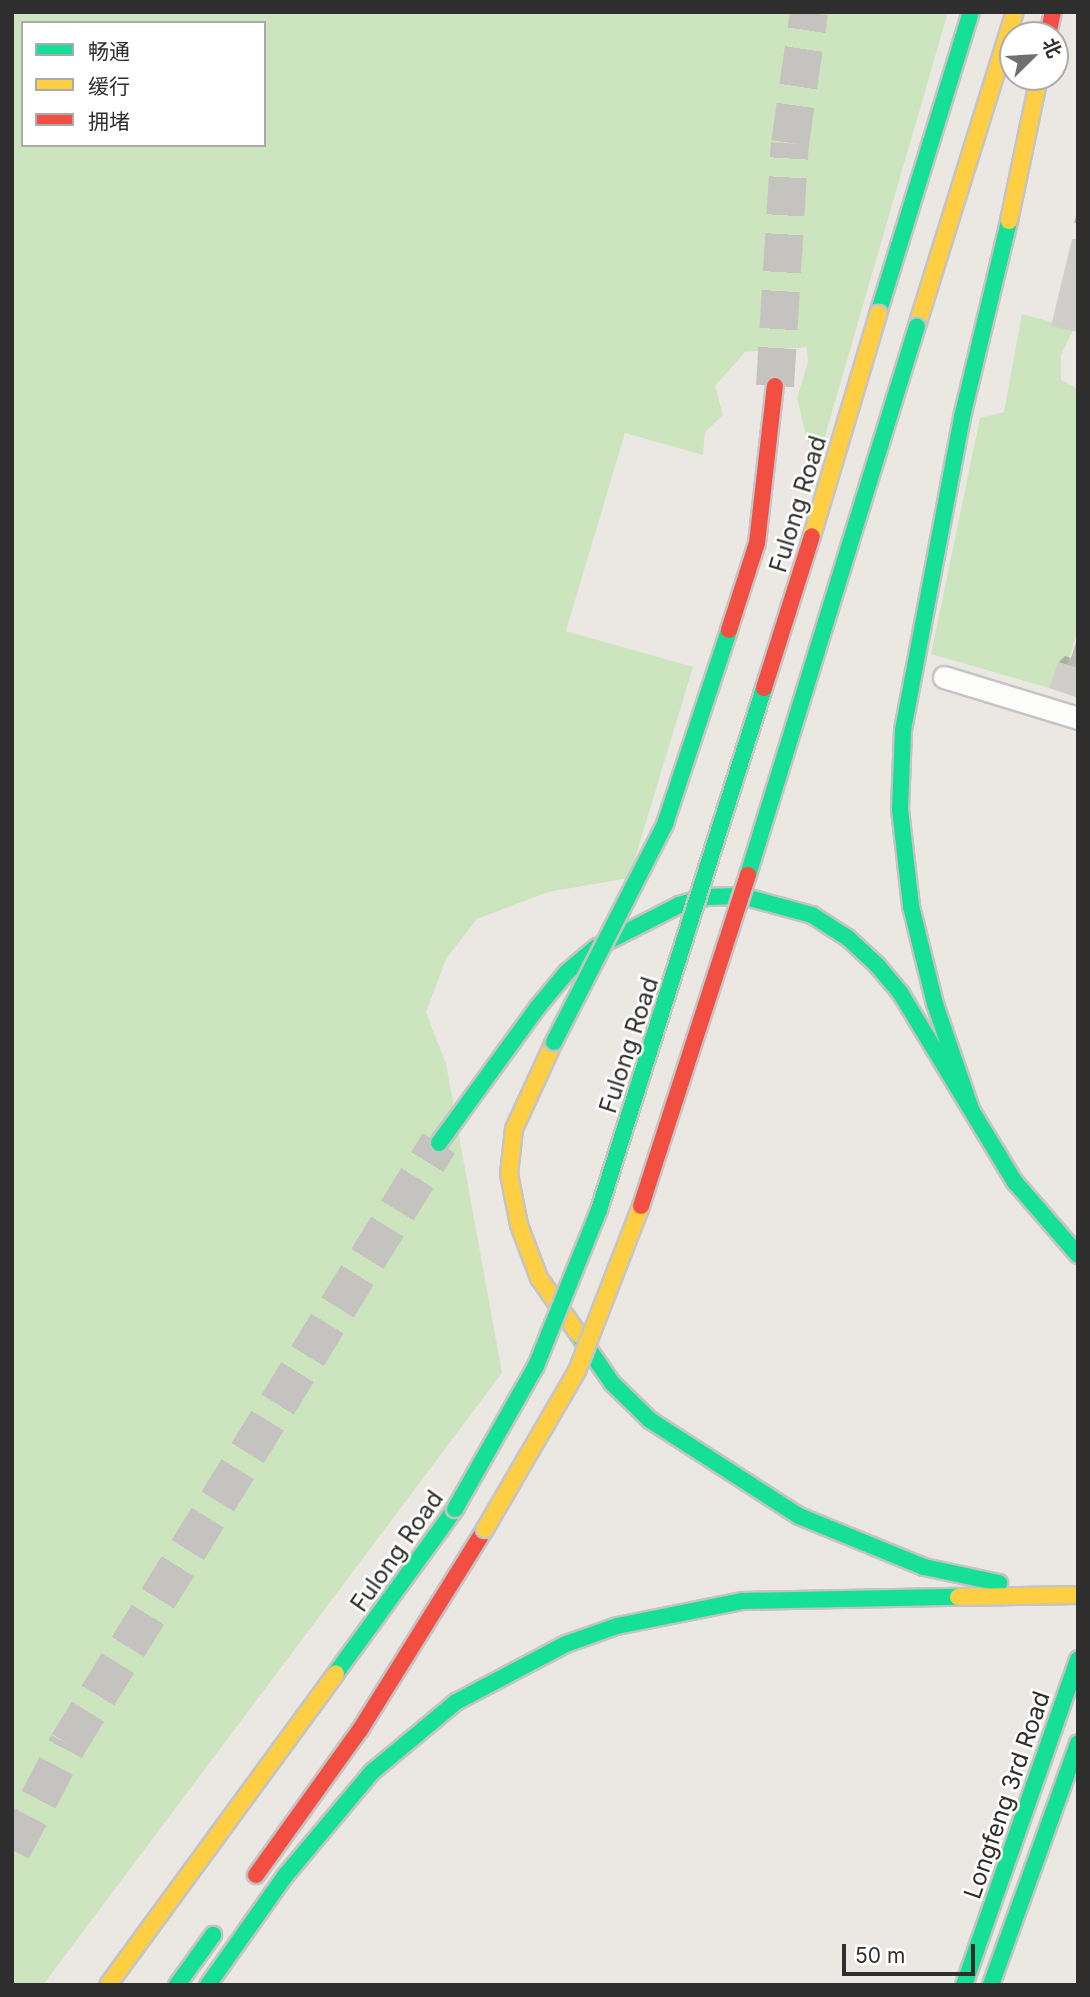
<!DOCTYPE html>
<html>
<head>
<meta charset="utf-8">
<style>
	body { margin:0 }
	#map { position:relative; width:1090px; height:1997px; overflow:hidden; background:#ebe8e4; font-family:Inter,"Noto Sans SC",sans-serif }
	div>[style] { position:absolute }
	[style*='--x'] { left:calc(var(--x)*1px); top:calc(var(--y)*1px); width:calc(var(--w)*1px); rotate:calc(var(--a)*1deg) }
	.green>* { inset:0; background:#cce5be }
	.shadow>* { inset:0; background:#0003 }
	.building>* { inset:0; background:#d0cecb }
	.highway-tunnel>* { height:38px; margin-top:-19px; transform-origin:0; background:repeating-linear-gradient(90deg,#c5c3c0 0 38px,transparent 0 57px) }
	.roads { filter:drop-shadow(2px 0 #c5c4c4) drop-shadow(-2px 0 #c5c4c4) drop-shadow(0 2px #c5c4c4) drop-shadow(0 -2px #c5c4c4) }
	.street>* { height:21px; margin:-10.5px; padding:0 10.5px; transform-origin:10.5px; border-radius:10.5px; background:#fcfcfb }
	.fast>* { height:16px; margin:-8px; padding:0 8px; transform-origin:8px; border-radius:8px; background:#16e098 }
	.slow>* { height:16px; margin:-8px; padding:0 8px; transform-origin:8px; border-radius:8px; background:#ffcf43 }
	.jam>* { height:16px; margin:-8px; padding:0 8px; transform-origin:8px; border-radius:8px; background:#f24e42 }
	.bridges { filter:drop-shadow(2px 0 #c6c5c4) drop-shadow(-2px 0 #c6c5c4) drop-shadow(0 2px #c6c5c4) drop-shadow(0 -2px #c6c5c4) }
	.fast-bridge>* { height:16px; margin:-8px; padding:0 8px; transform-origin:8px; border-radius:8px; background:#16e098 }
	.slow-bridge>* { height:16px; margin:-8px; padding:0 8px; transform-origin:8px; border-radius:8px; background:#ffcf43 }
	.jam-bridge>* { height:16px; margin:-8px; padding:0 8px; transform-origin:8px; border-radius:8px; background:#f24e42 }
	span { translate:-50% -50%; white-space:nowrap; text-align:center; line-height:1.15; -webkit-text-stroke:5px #fff; paint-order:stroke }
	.street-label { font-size:24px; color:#2e2e2e }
	.frame { position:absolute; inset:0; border:14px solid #2e2e2e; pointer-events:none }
	.legend { position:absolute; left:21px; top:21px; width:245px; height:126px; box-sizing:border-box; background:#fff; border:2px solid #ababab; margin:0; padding:9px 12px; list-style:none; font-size:21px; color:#2e2e2e }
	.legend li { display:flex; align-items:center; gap:14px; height:35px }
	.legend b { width:35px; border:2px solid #ababab }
	.north { position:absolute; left:999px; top:21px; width:70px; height:70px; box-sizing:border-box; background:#fff; border:2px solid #ababab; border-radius:50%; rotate:66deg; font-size:19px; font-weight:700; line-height:28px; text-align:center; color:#2e2e2e }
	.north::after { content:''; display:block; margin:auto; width:24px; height:32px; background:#706f6e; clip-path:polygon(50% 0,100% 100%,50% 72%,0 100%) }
	.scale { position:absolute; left:842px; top:1944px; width:133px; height:32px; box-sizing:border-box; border:4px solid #2e2e2e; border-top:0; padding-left:9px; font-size:21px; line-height:24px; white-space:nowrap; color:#2e2e2e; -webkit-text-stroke:5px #fff; paint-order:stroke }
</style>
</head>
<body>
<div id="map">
	<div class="green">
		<div style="clip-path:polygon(evenodd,12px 12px,948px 12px,821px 450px,808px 444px,797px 398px,808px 362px,807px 347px,745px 352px,715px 386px,723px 415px,705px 432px,703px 455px,625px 433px,566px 631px,693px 667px,629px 878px,548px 892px,477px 919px,446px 959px,426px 1012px,446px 1064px,502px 1373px,43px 1985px,12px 1985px,12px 12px,23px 23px,264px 23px,264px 145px,23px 145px,23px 23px)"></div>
		<div style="clip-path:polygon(1022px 314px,1074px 328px,1061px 355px,1061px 380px,1078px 389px,1078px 630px,1067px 665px,1058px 662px,1049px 688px,931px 654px,980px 418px,1004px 412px)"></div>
	</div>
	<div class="shadow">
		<div style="clip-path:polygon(1078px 207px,1078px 224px,1074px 223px)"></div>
		<div style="clip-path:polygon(1078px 636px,1078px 696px,1059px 662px,1065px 656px,1071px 658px)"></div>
	</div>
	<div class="building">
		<div style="clip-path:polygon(1072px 239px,1078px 239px,1078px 332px,1051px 326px)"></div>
		<div style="clip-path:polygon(1058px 662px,1078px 668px,1078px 698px,1049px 688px)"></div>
	</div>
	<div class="highway-tunnel">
		<div style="--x:775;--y:386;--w:243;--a:-86.5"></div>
		<div style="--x:790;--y:143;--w:132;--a:-81.7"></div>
		<div style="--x:12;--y:1850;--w:120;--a:-62.2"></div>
		<div style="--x:68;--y:1744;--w:706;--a:-58.31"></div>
	</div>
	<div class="roads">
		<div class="street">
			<div style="--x:944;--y:677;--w:140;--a:17"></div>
		</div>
		<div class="fast">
			<div style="--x:878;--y:314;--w:316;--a:-72.9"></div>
			<div style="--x:971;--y:1109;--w:111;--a:-108.9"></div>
			<div style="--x:935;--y:1004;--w:101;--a:-103.8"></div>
			<div style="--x:911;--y:906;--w:98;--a:-96.5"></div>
			<div style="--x:900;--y:809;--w:79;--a:-87.8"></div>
			<div style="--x:903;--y:730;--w:319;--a:-79.3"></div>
			<div style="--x:962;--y:417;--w:202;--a:-76.5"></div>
			<div style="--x:439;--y:1143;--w:167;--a:-54"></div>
			<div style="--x:537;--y:1008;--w:47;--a:-50.2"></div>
			<div style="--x:567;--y:972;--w:39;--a:-40"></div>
			<div style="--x:597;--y:947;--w:92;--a:-27.1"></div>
			<div style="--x:679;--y:905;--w:29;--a:-16"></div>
			<div style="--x:707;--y:897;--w:35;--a:-2"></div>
			<div style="--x:742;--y:896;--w:73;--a:15.2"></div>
			<div style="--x:812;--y:915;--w:43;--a:32.6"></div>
			<div style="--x:848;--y:938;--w:40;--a:43"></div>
			<div style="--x:877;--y:965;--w:38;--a:50"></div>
			<div style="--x:901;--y:994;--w:220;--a:58.8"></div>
			<div style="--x:1015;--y:1182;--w:96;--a:49.2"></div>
			<div style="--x:579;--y:1335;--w:58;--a:55.5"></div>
			<div style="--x:612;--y:1383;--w:53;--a:44.2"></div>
			<div style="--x:650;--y:1420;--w:177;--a:32.8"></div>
			<div style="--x:799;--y:1516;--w:135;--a:22.2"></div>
			<div style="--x:924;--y:1567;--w:77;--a:12"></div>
			<div style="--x:336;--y:1673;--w:203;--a:-54"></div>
			<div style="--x:177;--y:1985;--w:62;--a:-54.2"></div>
			<div style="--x:208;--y:1985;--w:133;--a:-54.8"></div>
			<div style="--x:285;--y:1876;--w:136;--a:-50.1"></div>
			<div style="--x:372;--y:1772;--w:109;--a:-39.8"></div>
			<div style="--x:456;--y:1702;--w:124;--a:-27.8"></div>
			<div style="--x:566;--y:1644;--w:54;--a:-19.4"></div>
			<div style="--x:617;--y:1626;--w:127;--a:-11.3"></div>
			<div style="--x:742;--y:1601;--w:216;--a:-1.1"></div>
			<div style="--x:964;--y:1985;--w:345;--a:-70.7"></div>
			<div style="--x:991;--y:1985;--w:257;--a:-70.2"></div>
		</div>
		<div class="slow">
			<div style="--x:1009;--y:221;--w:147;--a:-78.2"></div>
			<div style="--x:917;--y:326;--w:329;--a:-72.7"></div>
			<div style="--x:554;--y:1042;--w:96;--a:114.7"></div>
			<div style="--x:514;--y:1129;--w:45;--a:96.3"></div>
			<div style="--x:509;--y:1174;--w:52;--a:78.9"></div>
			<div style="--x:519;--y:1225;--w:57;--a:69.3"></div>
			<div style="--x:539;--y:1278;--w:70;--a:54.9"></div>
			<div style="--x:958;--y:1597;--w:120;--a:-1"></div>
			<div style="--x:108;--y:1985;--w:386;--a:-53.8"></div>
		</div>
		<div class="jam">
			<div style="--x:1048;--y:35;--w:24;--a:-78"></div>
			<div style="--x:256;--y:1875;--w:178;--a:-54.4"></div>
			<div style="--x:360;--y:1730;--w:237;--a:-58.1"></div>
		</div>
	</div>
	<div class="bridges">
		<div class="fast-bridge">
			<div style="--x:748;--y:875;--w:574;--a:-72.89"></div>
			<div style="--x:554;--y:1042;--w:245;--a:-63"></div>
			<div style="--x:665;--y:824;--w:204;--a:-71.7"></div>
			<div style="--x:455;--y:1509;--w:164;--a:-60.5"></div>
			<div style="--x:536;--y:1366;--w:168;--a:-68"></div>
			<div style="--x:599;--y:1210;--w:547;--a:-72.46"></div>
		</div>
		<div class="slow-bridge">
			<div style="--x:812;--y:536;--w:232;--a:-73.4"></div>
			<div style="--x:485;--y:1529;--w:183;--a:-59.8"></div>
			<div style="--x:577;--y:1371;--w:177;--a:-68.8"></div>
		</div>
		<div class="jam-bridge">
			<div style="--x:729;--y:630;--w:91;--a:-72.2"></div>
			<div style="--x:757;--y:543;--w:158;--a:-83.5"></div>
			<div style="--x:764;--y:688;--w:159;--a:-72.5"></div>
			<div style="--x:641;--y:1206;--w:348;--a:-72.1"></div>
		</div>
	</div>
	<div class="street-label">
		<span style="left:798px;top:504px;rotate:-73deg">Fulong Road</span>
		<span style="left:629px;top:1045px;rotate:-72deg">Fulong Road</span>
		<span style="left:397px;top:1551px;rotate:-55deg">Fulong Road</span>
		<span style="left:1007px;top:1795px;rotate:-71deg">Longfeng 3rd Road</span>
	</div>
	<div class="frame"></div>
	<ul class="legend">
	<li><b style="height:9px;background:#16e098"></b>畅通</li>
	<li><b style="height:9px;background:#ffcf43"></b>缓行</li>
	<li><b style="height:9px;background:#f24e42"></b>拥堵</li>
	</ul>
	<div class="north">北</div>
	<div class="scale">50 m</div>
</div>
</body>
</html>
